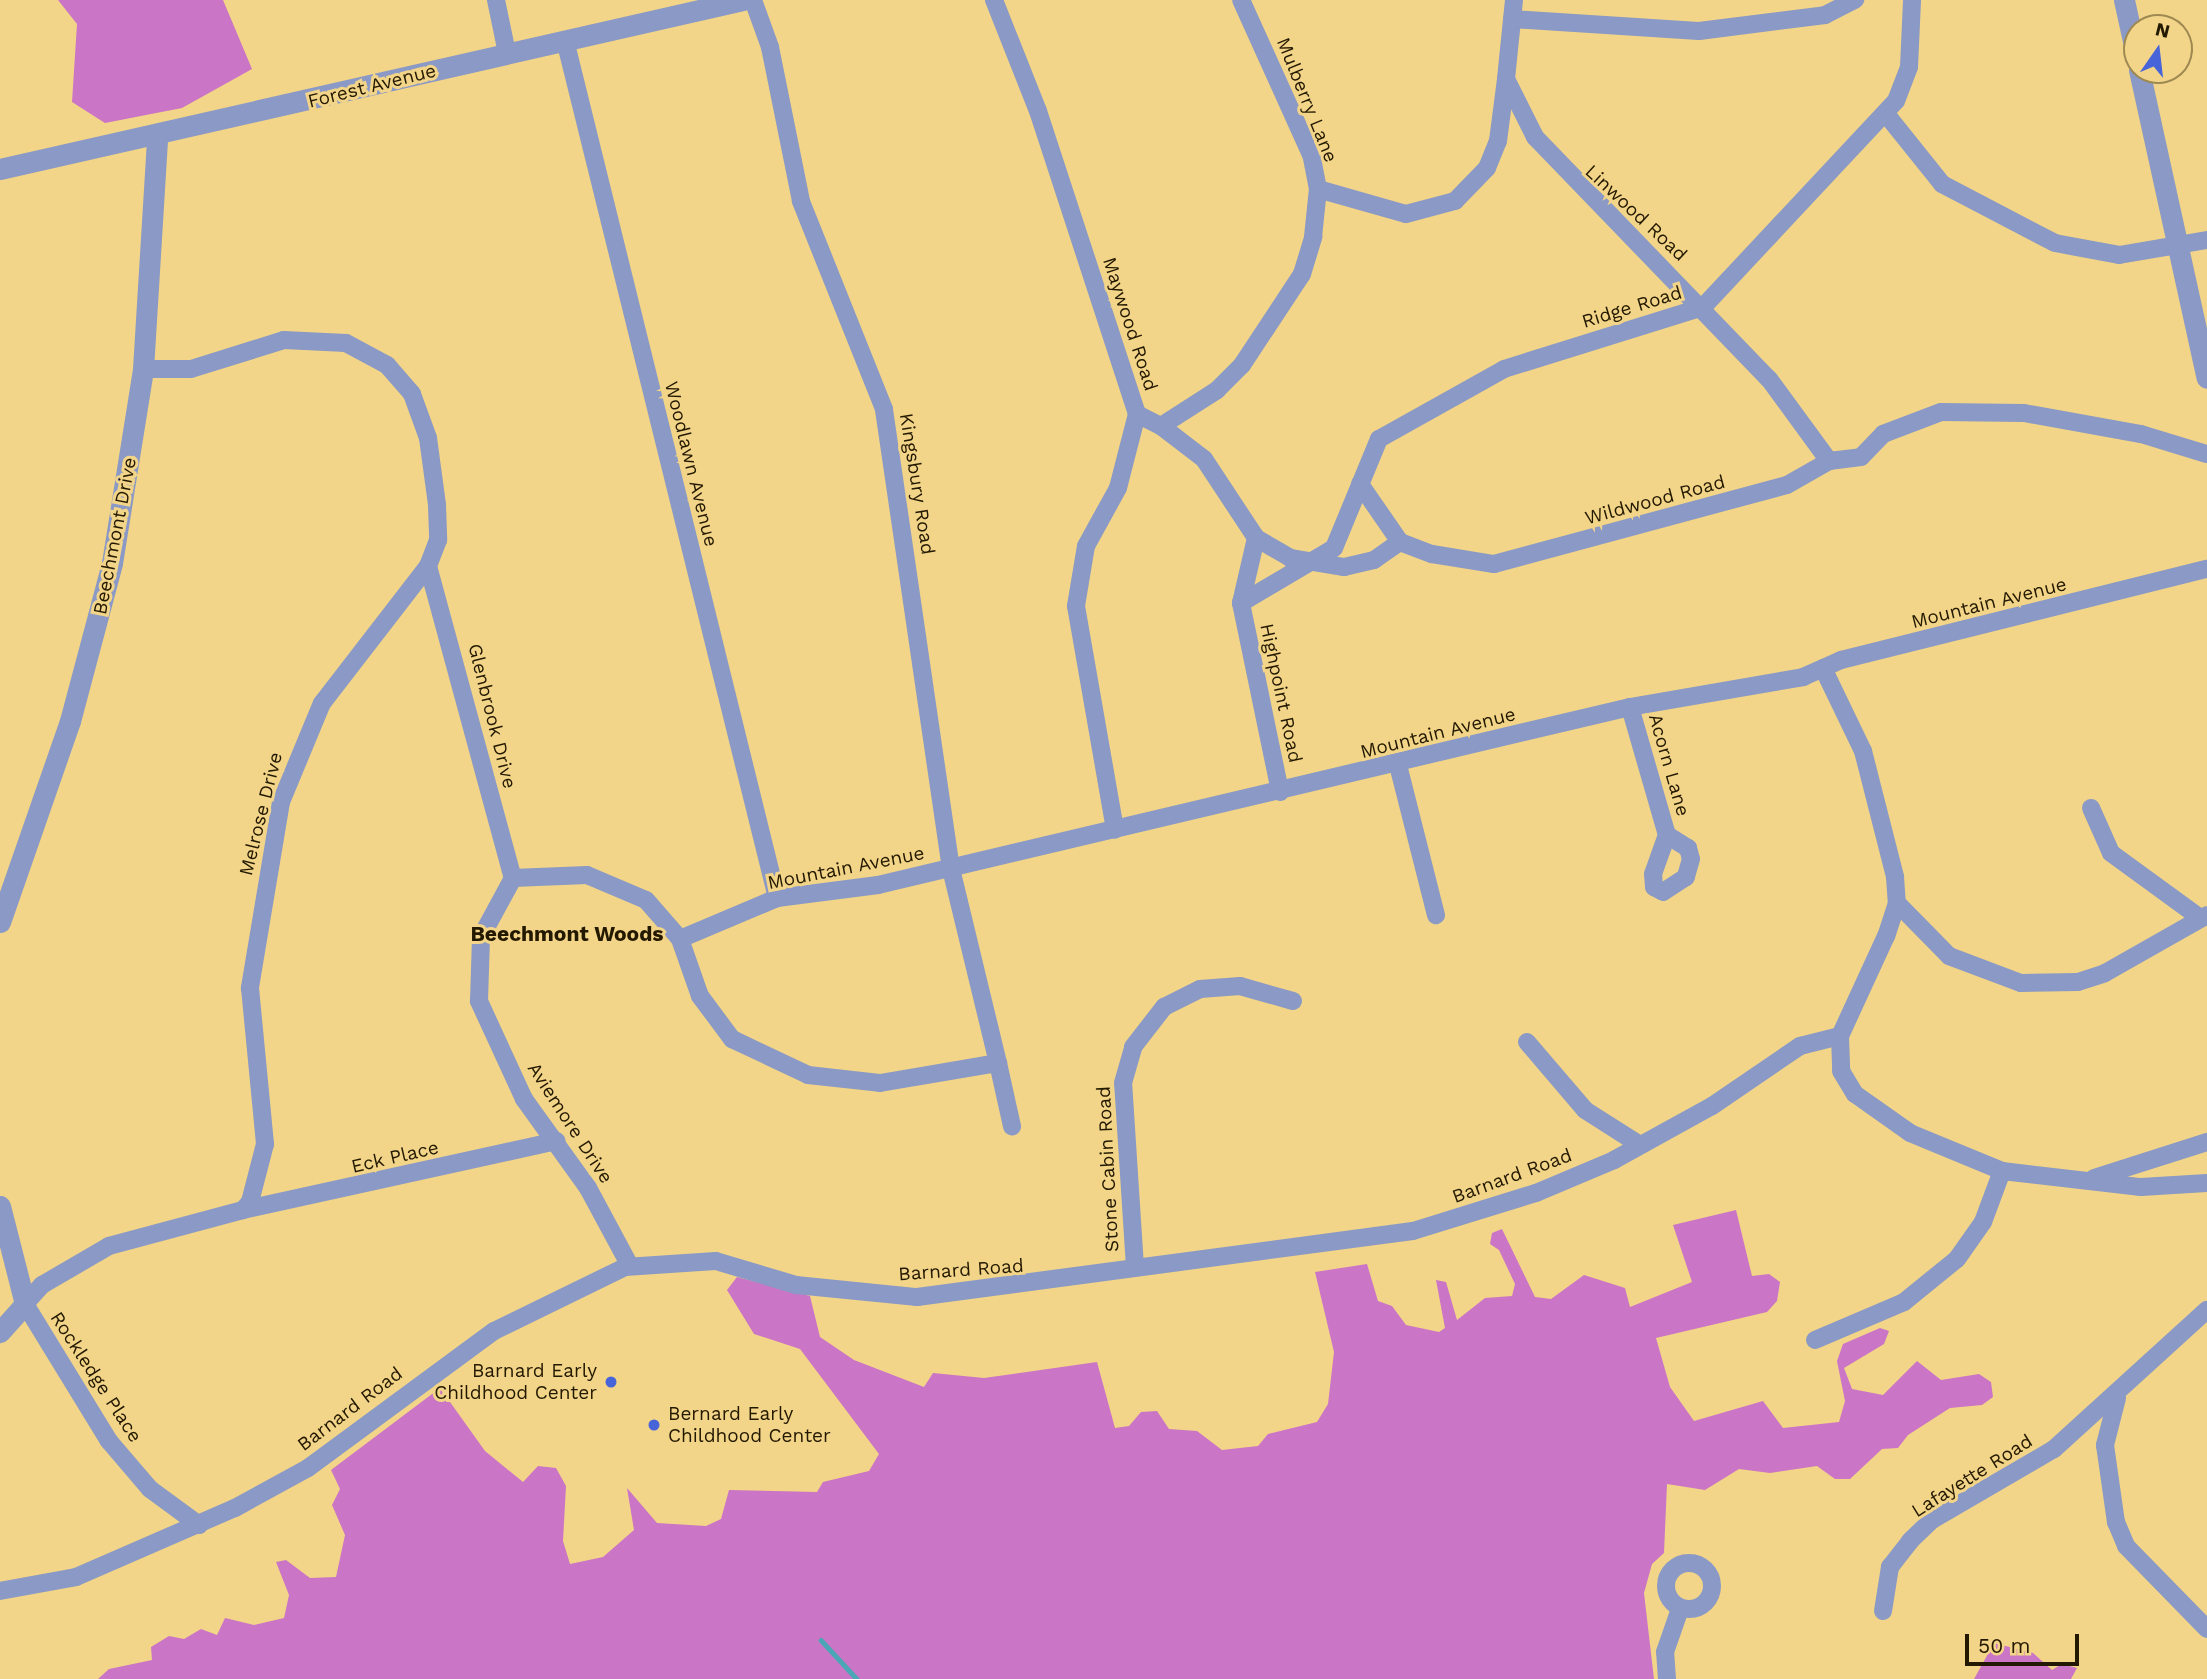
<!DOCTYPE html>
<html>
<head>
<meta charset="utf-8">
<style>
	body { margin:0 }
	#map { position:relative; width:2207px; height:1679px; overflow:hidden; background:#f2d588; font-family:"Work Sans",sans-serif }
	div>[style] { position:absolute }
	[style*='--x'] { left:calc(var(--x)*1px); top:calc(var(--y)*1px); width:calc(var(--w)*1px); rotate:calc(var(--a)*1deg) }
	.forest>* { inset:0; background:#ca75c6 }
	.stream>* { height:4.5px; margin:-2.25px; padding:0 2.25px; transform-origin:2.25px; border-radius:2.25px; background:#4ba6b5 }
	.minor>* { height:18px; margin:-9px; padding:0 9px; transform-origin:9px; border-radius:9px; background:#8a99c5 }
	.minor>.ring { margin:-9px; padding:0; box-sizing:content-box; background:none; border:18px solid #8a99c5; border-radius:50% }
	.tertiary>* { height:21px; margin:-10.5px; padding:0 10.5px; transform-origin:10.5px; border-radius:10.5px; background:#8a99c5 }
	.dots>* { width:19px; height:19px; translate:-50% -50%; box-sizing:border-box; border:4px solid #f2d588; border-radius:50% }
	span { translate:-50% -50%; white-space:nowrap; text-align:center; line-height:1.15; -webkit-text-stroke:6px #f2d588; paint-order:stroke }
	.street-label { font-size:19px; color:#231800 }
	.poi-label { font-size:19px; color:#231800 }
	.right { translate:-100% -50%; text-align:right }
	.left { translate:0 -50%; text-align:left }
	.neighbourhood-label { font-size:21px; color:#231800; font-weight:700 }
	.north { position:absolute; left:2123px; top:14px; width:70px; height:70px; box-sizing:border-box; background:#f2d588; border:2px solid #9f8952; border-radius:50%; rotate:14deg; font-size:19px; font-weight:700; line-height:28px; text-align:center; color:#231800 }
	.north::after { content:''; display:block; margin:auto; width:24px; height:32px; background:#4764d8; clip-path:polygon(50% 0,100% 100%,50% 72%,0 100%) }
	.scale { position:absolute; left:1965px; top:1634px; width:114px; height:32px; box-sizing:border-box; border:4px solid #231800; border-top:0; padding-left:9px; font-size:21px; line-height:24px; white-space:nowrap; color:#231800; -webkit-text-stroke:5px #f2d588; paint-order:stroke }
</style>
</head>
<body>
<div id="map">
	<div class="forest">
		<div style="clip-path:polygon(58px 0,223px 0,252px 69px,182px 108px,105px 123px,72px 102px,77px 24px)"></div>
		<div style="clip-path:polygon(1736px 1210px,1752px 1276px,1769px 1274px,1780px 1282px,1777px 1301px,1767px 1312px,1656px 1338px,1670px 1387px,1694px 1421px,1763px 1401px,1783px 1428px,1839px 1422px,1845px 1401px,1837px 1361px,1843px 1344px,1880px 1328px,1889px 1331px,1884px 1344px,1844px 1368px,1852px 1389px,1883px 1395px,1917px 1361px,1941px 1380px,1979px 1374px,1991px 1382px,1993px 1397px,1982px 1405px,1950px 1408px,1908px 1435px,1898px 1448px,1882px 1449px,1850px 1479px,1835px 1479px,1817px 1466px,1770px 1473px,1739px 1469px,1705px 1490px,1667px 1484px,1664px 1553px,1652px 1564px,1644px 1593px,1654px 1679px,98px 1679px,109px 1669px,152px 1660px,151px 1647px,169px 1636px,184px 1639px,201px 1629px,217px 1635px,225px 1618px,254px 1625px,284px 1618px,289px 1595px,276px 1562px,286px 1560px,310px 1578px,336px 1577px,345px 1535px,332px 1505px,340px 1489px,331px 1470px,440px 1388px,485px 1451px,523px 1482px,538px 1466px,556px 1468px,566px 1486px,563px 1541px,570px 1564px,603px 1557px,634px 1530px,627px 1488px,657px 1523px,706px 1526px,721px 1519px,729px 1490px,817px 1492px,823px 1482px,869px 1471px,879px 1454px,800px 1349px,754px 1334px,727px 1290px,737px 1277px,810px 1296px,820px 1337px,854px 1360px,924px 1387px,933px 1373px,984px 1378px,1097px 1362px,1115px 1428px,1129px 1426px,1141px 1412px,1157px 1411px,1169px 1429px,1197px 1431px,1222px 1450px,1258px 1446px,1268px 1434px,1317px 1422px,1328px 1404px,1334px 1352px,1315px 1272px,1367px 1264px,1378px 1301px,1392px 1306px,1406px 1325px,1439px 1332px,1445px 1328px,1436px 1280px,1446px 1282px,1457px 1320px,1485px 1298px,1512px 1296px,1515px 1284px,1499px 1250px,1490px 1244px,1492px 1233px,1502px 1229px,1535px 1297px,1551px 1299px,1584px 1275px,1625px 1288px,1630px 1307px,1692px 1282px,1673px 1225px)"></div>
		<div style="clip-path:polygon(1994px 1643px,2033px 1653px,2052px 1670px,2062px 1664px,2077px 1668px,2071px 1679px,1974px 1679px)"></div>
	</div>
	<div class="stream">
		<div style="--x:821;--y:1640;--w:53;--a:47.3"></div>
	</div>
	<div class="minor">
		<div style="--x:496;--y:0;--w:54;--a:78.3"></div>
		<div style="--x:994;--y:0;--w:119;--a:68.4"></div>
		<div style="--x:1038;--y:111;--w:319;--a:71.9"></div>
		<div style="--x:1137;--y:414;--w:76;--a:104.4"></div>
		<div style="--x:1118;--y:488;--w:66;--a:118.9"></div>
		<div style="--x:1086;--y:546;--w:61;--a:99.5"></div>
		<div style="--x:1076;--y:606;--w:227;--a:80.1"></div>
		<div style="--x:1514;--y:0;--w:79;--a:95.8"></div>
		<div style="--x:1506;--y:79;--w:65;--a:63.4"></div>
		<div style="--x:1535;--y:137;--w:337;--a:46"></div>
		<div style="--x:1769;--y:379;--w:102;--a:53.8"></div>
		<div style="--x:1512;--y:19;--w:187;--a:3.7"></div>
		<div style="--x:1699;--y:31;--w:127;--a:-7.2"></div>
		<div style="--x:1825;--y:15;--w:34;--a:-27"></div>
		<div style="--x:565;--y:40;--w:884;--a:76.12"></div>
		<div style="--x:1886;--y:114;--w:90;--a:51.3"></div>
		<div style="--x:1942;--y:184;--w:127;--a:27.6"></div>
		<div style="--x:2055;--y:243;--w:65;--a:10.6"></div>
		<div style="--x:2119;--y:255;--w:89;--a:-9.7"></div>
		<div style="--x:1318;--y:189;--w:91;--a:15.9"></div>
		<div style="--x:1406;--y:214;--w:51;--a:-14.9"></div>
		<div style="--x:1455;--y:201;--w:46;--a:-45.9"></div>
		<div style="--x:1487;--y:168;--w:29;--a:-68"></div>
		<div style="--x:1498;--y:141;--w:63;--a:-82.6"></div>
		<div style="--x:143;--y:369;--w:48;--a:0"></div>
		<div style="--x:191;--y:369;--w:97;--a:-17.3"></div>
		<div style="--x:284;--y:340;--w:62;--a:2.8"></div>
		<div style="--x:346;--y:343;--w:47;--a:28.2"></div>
		<div style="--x:387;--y:365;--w:38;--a:49"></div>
		<div style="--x:412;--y:394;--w:47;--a:70"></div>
		<div style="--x:428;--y:438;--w:68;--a:82.3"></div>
		<div style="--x:437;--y:505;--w:35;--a:88"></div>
		<div style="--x:438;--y:540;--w:28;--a:111"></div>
		<div style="--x:428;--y:566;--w:173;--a:127.7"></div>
		<div style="--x:322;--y:703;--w:107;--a:112.5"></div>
		<div style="--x:281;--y:802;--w:189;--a:99.5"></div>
		<div style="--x:250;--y:988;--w:157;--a:84.5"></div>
		<div style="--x:265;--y:1144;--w:60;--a:104.5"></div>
		<div style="--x:250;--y:1202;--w:11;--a:131"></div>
		<div style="--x:243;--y:1210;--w:139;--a:165"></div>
		<div style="--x:109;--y:1246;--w:78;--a:149.8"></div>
		<div style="--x:42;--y:1285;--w:25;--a:132"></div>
		<div style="--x:25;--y:1304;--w:161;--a:58.5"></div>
		<div style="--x:109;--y:1441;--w:63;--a:49.5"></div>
		<div style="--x:150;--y:1489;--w:61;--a:36.3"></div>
		<div style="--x:1137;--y:414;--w:27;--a:27"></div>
		<div style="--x:1161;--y:426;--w:67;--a:-32.7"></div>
		<div style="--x:1217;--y:390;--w:35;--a:-45"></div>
		<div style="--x:1242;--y:365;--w:109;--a:-56.6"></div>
		<div style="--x:1302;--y:274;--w:39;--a:-73"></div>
		<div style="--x:1313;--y:237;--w:48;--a:-84.1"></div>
		<div style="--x:1318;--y:189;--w:33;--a:-101"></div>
		<div style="--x:1312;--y:157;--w:172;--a:-114.3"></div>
		<div style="--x:1161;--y:426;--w:54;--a:37.5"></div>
		<div style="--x:1204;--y:459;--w:95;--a:56.6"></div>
		<div style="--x:1256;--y:538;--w:39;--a:30"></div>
		<div style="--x:1290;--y:558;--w:55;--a:9.5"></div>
		<div style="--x:1344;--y:567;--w:31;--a:-13"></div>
		<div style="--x:1374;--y:560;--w:32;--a:-35"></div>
		<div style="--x:1400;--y:542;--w:34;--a:21"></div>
		<div style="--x:1432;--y:554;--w:63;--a:9.2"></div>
		<div style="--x:1494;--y:564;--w:303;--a:-15.1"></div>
		<div style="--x:1787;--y:485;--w:48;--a:-29.7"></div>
		<div style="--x:1829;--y:461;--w:32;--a:-7"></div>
		<div style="--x:1861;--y:457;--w:32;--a:-46"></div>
		<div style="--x:1883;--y:434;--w:62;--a:-20.8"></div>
		<div style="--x:1941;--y:412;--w:83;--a:0.7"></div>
		<div style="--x:2024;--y:413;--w:119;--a:10.2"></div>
		<div style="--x:2141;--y:434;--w:69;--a:16.9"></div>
		<div style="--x:1360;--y:484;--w:70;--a:55.4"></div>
		<div style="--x:1256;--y:538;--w:67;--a:103"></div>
		<div style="--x:1241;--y:603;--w:193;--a:78.3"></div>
		<div style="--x:428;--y:566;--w:323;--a:74.8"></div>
		<div style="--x:1241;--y:603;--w:108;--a:-30.6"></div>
		<div style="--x:1334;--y:548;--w:118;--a:-67.6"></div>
		<div style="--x:1379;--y:439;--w:143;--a:-29.2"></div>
		<div style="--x:1504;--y:369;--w:208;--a:-17.3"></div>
		<div style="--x:1703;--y:307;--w:282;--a:-46.9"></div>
		<div style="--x:1896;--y:101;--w:36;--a:-69"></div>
		<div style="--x:1909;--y:67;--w:67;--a:-87.4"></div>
		<div style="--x:1823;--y:668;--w:92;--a:64.3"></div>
		<div style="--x:1863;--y:751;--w:130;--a:75.7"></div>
		<div style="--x:1895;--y:877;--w:26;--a:86"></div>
		<div style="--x:1897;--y:903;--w:35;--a:108"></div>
		<div style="--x:1886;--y:936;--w:110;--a:114.7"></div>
		<div style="--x:1840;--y:1036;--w:35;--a:88"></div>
		<div style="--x:1841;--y:1071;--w:27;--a:59"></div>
		<div style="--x:1855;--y:1094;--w:67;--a:35.3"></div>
		<div style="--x:1910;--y:1133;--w:100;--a:22.4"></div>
		<div style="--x:2002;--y:1171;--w:140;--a:6.6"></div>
		<div style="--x:2141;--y:1187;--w:66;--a:-3.5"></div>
		<div style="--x:1630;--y:707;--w:133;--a:73.9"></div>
		<div style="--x:1398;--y:765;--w:155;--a:75.8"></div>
		<div style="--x:2091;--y:808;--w:49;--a:66"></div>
		<div style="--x:2111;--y:853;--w:110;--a:36.1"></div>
		<div style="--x:1667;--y:835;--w:25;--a:32"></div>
		<div style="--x:1688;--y:848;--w:11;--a:75"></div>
		<div style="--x:1691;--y:859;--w:19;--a:106"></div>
		<div style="--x:1686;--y:877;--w:27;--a:147"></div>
		<div style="--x:1663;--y:892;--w:10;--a:-151"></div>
		<div style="--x:1654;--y:887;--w:13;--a:-94"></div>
		<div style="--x:1653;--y:874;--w:41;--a:-70.3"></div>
		<div style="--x:1897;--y:903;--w:74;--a:45.5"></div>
		<div style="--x:1949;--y:956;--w:77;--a:20.6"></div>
		<div style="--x:2021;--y:983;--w:57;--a:-1"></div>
		<div style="--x:2078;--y:982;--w:28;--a:-18"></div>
		<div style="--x:2105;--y:973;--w:117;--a:-29.6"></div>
		<div style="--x:680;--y:939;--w:105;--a:-22.9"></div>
		<div style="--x:777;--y:898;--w:102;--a:-7.3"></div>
		<div style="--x:878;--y:885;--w:773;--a:-13.32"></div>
		<div style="--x:1630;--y:707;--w:176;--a:-9.8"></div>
		<div style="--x:1803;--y:677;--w:42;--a:-24.1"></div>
		<div style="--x:1841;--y:660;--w:377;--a:-14"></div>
		<div style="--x:1527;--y:1042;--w:89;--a:49.5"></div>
		<div style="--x:1585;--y:1110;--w:65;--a:32.5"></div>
		<div style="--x:998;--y:1063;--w:65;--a:77.5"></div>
		<div style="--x:2094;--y:1178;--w:119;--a:-17.7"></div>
		<div style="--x:243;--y:1210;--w:321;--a:-12.4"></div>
		<div style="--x:630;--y:1266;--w:89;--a:-118.3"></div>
		<div style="--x:588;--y:1188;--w:110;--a:-125.7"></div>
		<div style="--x:524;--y:1099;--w:108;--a:-114.7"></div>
		<div style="--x:479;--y:1001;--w:64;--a:-88.2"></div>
		<div style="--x:481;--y:937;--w:67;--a:-61.5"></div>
		<div style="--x:513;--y:878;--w:74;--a:-2.3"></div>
		<div style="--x:587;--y:875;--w:64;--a:23"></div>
		<div style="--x:646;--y:900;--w:52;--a:48.9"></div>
		<div style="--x:680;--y:939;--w:60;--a:70.7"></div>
		<div style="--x:700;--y:996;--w:54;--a:53.3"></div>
		<div style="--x:732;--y:1039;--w:84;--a:25.3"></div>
		<div style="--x:808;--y:1075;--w:72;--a:6.3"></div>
		<div style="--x:880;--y:1083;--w:120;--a:-9.6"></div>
		<div style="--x:998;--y:1063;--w:200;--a:-103.6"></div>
		<div style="--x:951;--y:869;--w:465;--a:-98.3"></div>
		<div style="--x:884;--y:409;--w:224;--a:-111.8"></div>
		<div style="--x:801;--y:201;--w:157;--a:-101.4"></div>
		<div style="--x:770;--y:47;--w:50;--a:-109.9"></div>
		<div style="--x:1135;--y:1267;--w:184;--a:-93.7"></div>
		<div style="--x:1123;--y:1083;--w:37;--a:-74"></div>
		<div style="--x:1133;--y:1047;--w:51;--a:-52.2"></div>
		<div style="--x:1164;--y:1007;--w:40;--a:-26.6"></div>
		<div style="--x:1200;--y:989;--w:40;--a:-4.3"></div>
		<div style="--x:1240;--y:986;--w:55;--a:15.8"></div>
		<div style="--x:1815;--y:1340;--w:97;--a:-23.1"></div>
		<div style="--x:1904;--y:1302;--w:68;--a:-39.1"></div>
		<div style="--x:1957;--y:1259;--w:45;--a:-54.9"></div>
		<div style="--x:1983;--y:1222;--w:54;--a:-69.6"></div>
		<div style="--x:2117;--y:1398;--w:49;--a:104.3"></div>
		<div style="--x:2105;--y:1445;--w:78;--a:81.9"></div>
		<div style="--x:2116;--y:1522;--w:26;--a:67"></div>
		<div style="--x:2126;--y:1546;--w:116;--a:45.7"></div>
		<div class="ring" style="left:1666px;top:1563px;width:28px;height:28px"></div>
		<div style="--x:0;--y:1591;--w:77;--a:-10.4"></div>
		<div style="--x:76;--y:1577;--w:173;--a:-23.5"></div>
		<div style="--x:235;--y:1508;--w:83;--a:-28.7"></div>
		<div style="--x:308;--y:1468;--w:231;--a:-36.4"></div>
		<div style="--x:494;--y:1331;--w:146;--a:-26"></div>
		<div style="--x:625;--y:1267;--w:91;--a:-3.8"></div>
		<div style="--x:716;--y:1261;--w:84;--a:16.7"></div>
		<div style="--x:796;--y:1285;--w:122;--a:5.7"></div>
		<div style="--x:917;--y:1297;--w:500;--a:-7.58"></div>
		<div style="--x:1413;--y:1231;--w:129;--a:-17.2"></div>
		<div style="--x:1536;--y:1193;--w:85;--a:-22.9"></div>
		<div style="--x:1614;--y:1160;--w:112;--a:-28.9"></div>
		<div style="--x:1712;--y:1106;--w:107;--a:-34.3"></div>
		<div style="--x:1800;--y:1046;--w:41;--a:-14"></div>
		<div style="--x:1883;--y:1611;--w:45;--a:-81"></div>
		<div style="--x:1890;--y:1567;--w:33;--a:-52"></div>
		<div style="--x:1910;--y:1541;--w:30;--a:-44"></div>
		<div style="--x:1932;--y:1520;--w:141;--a:-30.2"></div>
		<div style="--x:2054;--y:1449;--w:207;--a:-42.3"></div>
		<div style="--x:1667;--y:1679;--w:27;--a:-94"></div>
		<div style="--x:1665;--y:1652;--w:46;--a:-70.8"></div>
	</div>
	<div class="tertiary">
		<div style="--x:2124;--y:0;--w:60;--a:77.6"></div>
		<div style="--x:2139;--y:70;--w:315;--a:77.6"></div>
		<div style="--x:0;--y:169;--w:762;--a:-12.81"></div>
		<div style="--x:0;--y:922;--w:213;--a:-70.8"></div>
		<div style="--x:70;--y:721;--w:163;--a:-75.1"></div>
		<div style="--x:112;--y:563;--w:196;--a:-80.9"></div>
		<div style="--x:143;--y:369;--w:232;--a:-86.5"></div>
		<div style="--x:0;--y:1206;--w:101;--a:75.7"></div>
		<div style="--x:25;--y:1304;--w:38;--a:132"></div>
	</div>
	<div class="dots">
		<div style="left:611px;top:1382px;background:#4764d8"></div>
		<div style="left:654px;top:1425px;background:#4764d8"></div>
	</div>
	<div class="street-label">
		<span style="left:372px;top:86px;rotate:-14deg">Forest Avenue</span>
		<span style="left:1307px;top:100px;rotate:68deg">Mulberry Lane</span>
		<span style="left:1636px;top:213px;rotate:43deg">Linwood Road</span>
		<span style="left:1632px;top:307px;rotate:-17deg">Ridge Road</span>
		<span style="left:1130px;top:324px;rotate:72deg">Maywood Road</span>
		<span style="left:691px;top:464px;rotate:76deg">Woodlawn Avenue</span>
		<span style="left:917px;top:484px;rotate:81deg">Kingsbury Road</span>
		<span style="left:1655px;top:500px;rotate:-15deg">Wildwood Road</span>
		<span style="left:115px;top:536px;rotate:-79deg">Beechmont Drive</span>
		<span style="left:1989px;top:603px;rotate:-14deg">Mountain Avenue</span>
		<span style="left:1281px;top:693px;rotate:78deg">Highpoint Road</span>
		<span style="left:492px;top:716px;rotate:76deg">Glenbrook Drive</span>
		<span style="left:1438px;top:733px;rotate:-14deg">Mountain Avenue</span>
		<span style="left:1669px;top:765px;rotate:74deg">Acorn Lane</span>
		<span style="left:261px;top:814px;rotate:-76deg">Melrose Drive</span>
		<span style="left:846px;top:868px;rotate:-11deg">Mountain Avenue</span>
		<span style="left:570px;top:1123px;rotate:57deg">Aviemore Drive</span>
		<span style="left:395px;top:1157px;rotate:-13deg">Eck Place</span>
		<span style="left:1108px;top:1169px;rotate:-93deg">Stone Cabin Road</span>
		<span style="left:1512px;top:1176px;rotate:-20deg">Barnard Road</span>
		<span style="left:961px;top:1270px;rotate:-4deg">Barnard Road</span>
		<span style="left:96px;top:1377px;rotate:57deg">Rockledge Place</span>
		<span style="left:350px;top:1409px;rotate:-37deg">Barnard Road</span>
		<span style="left:1972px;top:1476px;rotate:-32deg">Lafayette Road</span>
	</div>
	<div class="poi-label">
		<span class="right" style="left:597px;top:1382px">Barnard Early<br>Childhood Center</span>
		<span class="left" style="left:668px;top:1425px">Bernard Early<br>Childhood Center</span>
	</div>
	<div class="neighbourhood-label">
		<span style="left:567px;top:934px">Beechmont Woods</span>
	</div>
	<div class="north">N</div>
	<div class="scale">50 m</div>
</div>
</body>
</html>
